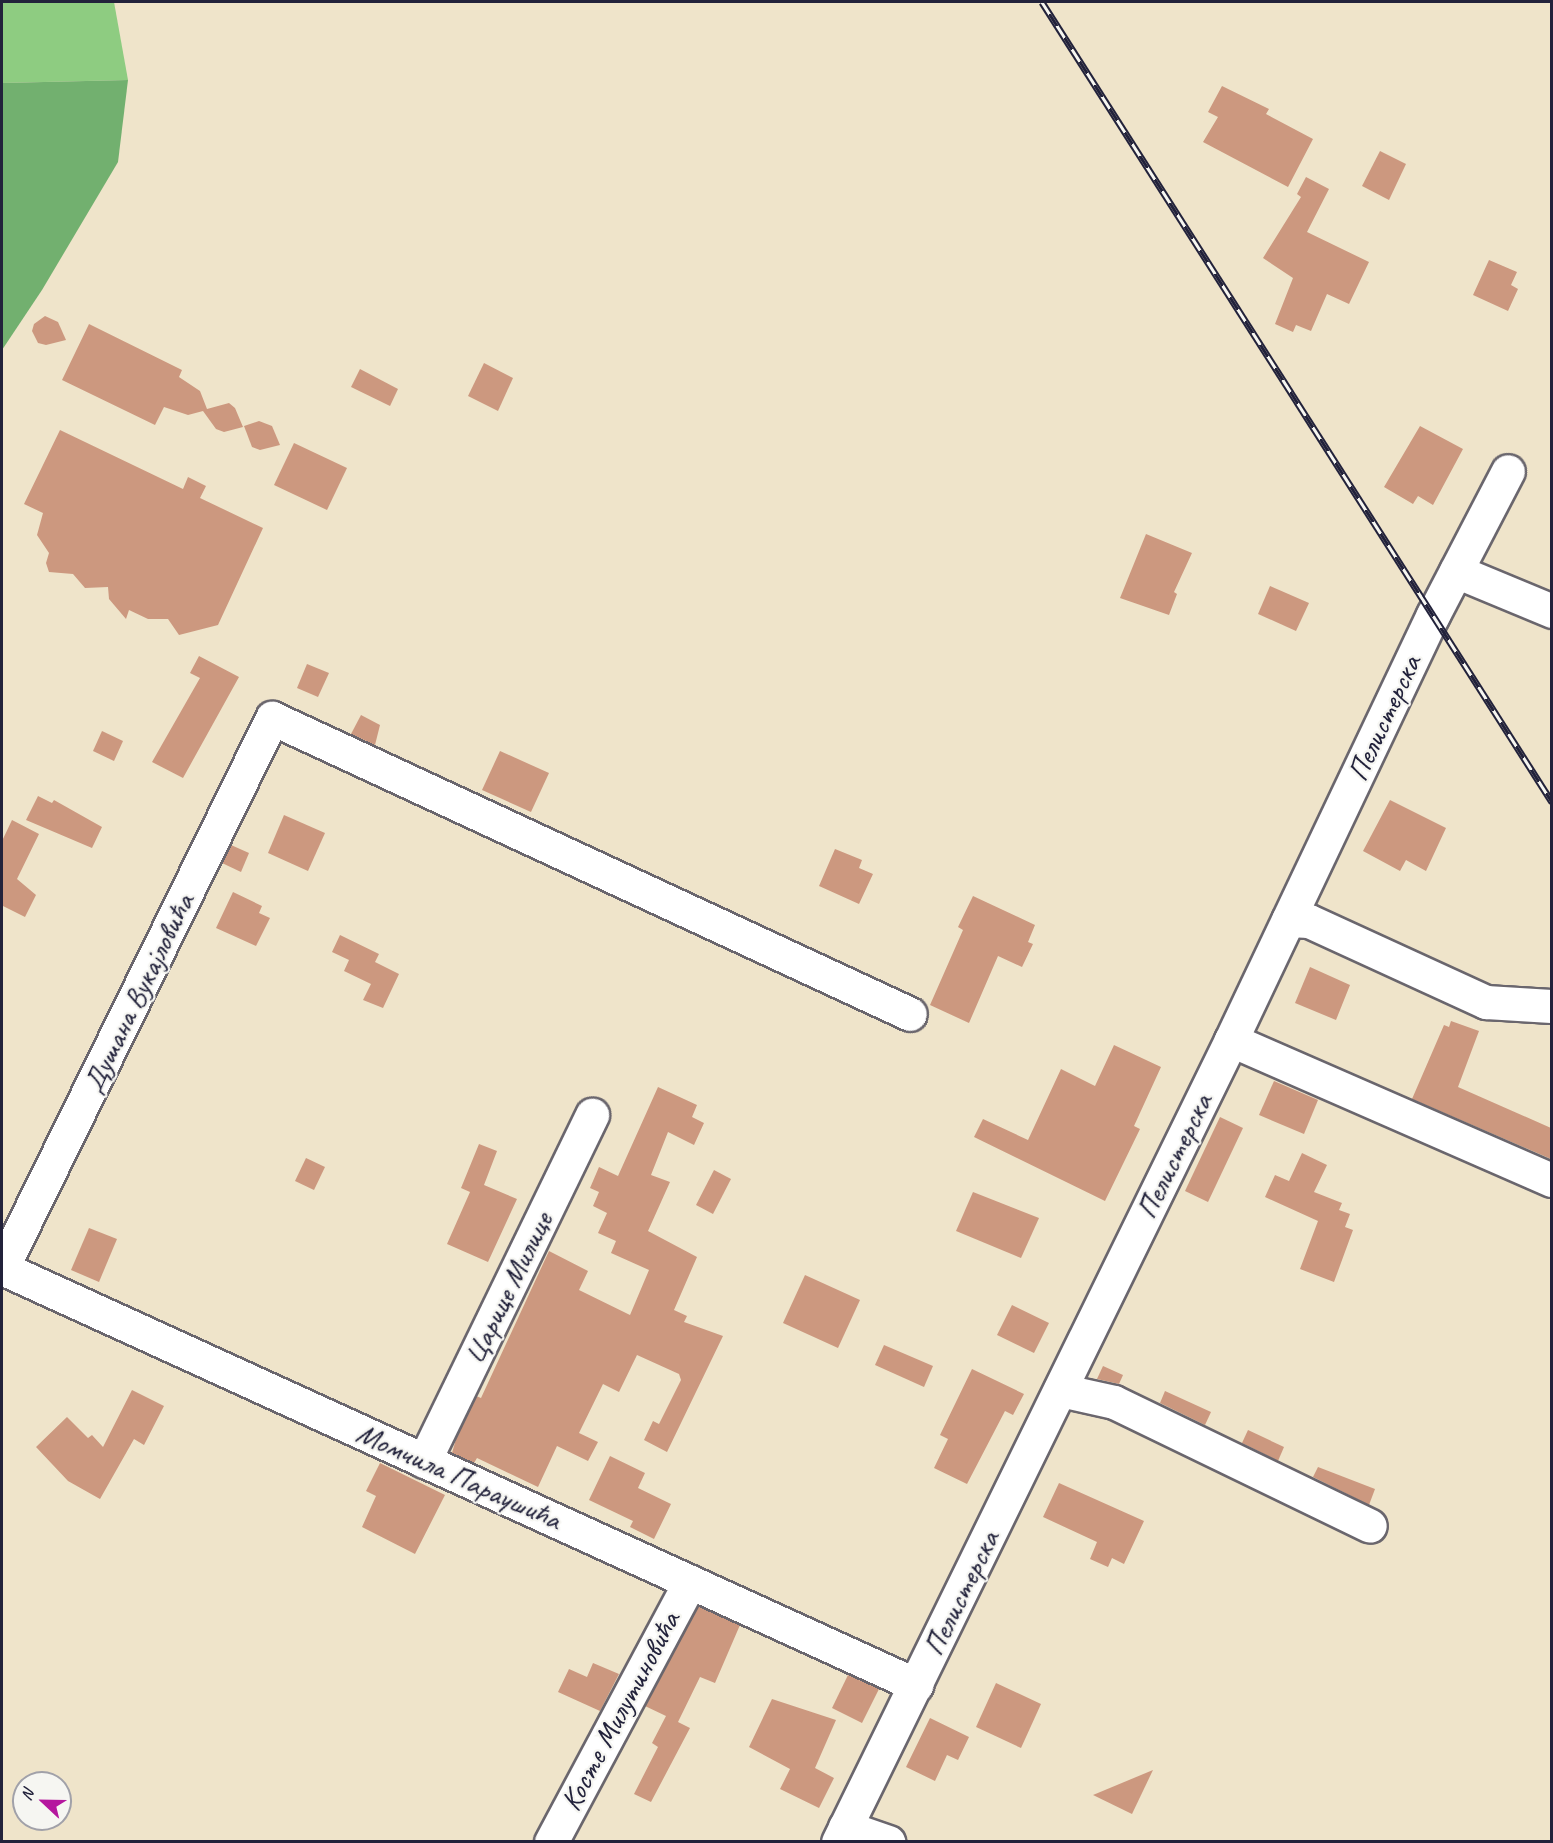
<!DOCTYPE html>
<html>
<head>
<meta charset="utf-8">
<style>
	body { margin:0 }
	#map { position:relative; width:1553px; height:1843px; overflow:hidden; background:#efe4ca; font-family:Caveat,sans-serif }
	div>[style] { position:absolute }
	[style*='--x'] { left:calc(var(--x)*1px); top:calc(var(--y)*1px); width:calc(var(--w)*1px); rotate:calc(var(--a)*1deg) }
	.green>* { inset:0; background:#8ecc81 }
	.forest>* { inset:0; background:#72b06f }
	.building>* { inset:0; background:#cc987f }
	.roads { filter:drop-shadow(2px 0 #6a666d) drop-shadow(-2px 0 #6a666d) drop-shadow(0 2px #6a666d) drop-shadow(0 -2px #6a666d) }
	.minor>* { height:33px; margin:-16.5px; padding:0 16.5px; transform-origin:16.5px; border-radius:16.5px; background:#fff }
	.rail>* { height:7px; margin-top:-3.5px; transform-origin:0; background:repeating-linear-gradient(90deg,#f6f6f2 0 14px,#22223b 0 28px); box-sizing:border-box; border-block:2px solid #22223b }
	span { translate:-50% -50%; white-space:nowrap; text-align:center; line-height:1.15; -webkit-text-stroke:4.5px #f6f6f2; paint-order:stroke }
	.street-label { font-size:30px; color:#22223b }
	.frame { position:absolute; inset:0; border:3px solid #22223b; pointer-events:none }
	.north { position:absolute; left:12px; top:1771px; width:60px; height:60px; box-sizing:border-box; background:#f6f6f2; border:2px solid #a1a1a9; border-radius:50%; rotate:292deg; font-size:16px; font-weight:700; line-height:24px; text-align:center; color:#22223b }
	.north::after { content:''; display:block; margin:auto; width:21px; height:27px; background:#b5179e; clip-path:polygon(50% 0,100% 100%,50% 72%,0 100%) }
</style>
</head>
<body>
<div id="map">
	<div class="green">
		<div style="clip-path:polygon(2px 2px,114px 2px,128px 80px,2px 83px)"></div>
	</div>
	<div class="forest">
		<div style="clip-path:polygon(128px 80px,118px 162px,42px 290px,2px 350px,2px 83px)"></div>
	</div>
	<div class="building">
		<div style="clip-path:polygon(1222px 86px,1269px 109px,1266px 114px,1313px 139px,1288px 187px,1203px 142px,1218px 117px,1208px 112px)"></div>
		<div style="clip-path:polygon(1380px 151px,1406px 164px,1389px 200px,1362px 186px)"></div>
		<div style="clip-path:polygon(1306px 177px,1329px 189px,1307px 232px,1369px 262px,1349px 304px,1327px 294px,1311px 331px,1296px 325px,1293px 332px,1275px 324px,1293px 278px,1263px 258px,1301px 197px,1297px 194px)"></div>
		<div style="clip-path:polygon(1489px 260px,1517px 272px,1511px 285px,1518px 289px,1508px 311px,1473px 295px)"></div>
		<div style="clip-path:polygon(45px 316px,58px 322px,66px 340px,46px 345px,38px 343px,32px 331px,34px 324px)"></div>
		<div style="clip-path:polygon(89px 324px,182px 370px,179px 377px,200px 391px,207px 409px,229px 403px,235px 408px,243px 427px,224px 432px,216px 429px,203px 411px,188px 415px,164px 407px,155px 425px,62px 380px)"></div>
		<div style="clip-path:polygon(484px 363px,513px 378px,498px 411px,468px 396px)"></div>
		<div style="clip-path:polygon(360px 369px,398px 389px,390px 406px,351px 387px)"></div>
		<div style="clip-path:polygon(259px 421px,272px 426px,280px 445px,260px 450px,252px 447px,244px 426px)"></div>
		<div style="clip-path:polygon(1420px 426px,1463px 449px,1433px 505px,1418px 496px,1413px 504px,1384px 487px)"></div>
		<div style="clip-path:polygon(60px 430px,183px 489px,188px 477px,206px 486px,200px 498px,263px 528px,218px 625px,179px 635px,168px 619px,148px 619px,129px 610px,126px 619px,109px 599px,108px 587px,85px 588px,73px 574px,49px 572px,46px 563px,49px 553px,37px 535px,43px 513px,24px 504px)"></div>
		<div style="clip-path:polygon(294px 443px,347px 468px,327px 510px,274px 485px)"></div>
		<div style="clip-path:polygon(1146px 534px,1192px 553px,1174px 592px,1177px 594px,1169px 615px,1120px 598px)"></div>
		<div style="clip-path:polygon(1270px 586px,1309px 603px,1296px 631px,1258px 614px)"></div>
		<div style="clip-path:polygon(199px 656px,239px 677px,183px 778px,152px 762px,200px 678px,190px 673px)"></div>
		<div style="clip-path:polygon(307px 664px,329px 673px,318px 697px,297px 688px)"></div>
		<div style="clip-path:polygon(361px 715px,380px 725px,375px 745px,351px 734px)"></div>
		<div style="clip-path:polygon(102px 731px,123px 741px,114px 761px,93px 751px)"></div>
		<div style="clip-path:polygon(500px 751px,549px 773px,531px 812px,482px 790px)"></div>
		<div style="clip-path:polygon(38px 796px,52px 803px,54px 800px,102px 827px,92px 848px,26px 820px)"></div>
		<div style="clip-path:polygon(1390px 800px,1446px 828px,1426px 871px,1406px 860px,1400px 871px,1363px 851px)"></div>
		<div style="clip-path:polygon(284px 815px,325px 833px,308px 871px,268px 853px)"></div>
		<div style="clip-path:polygon(12px 820px,39px 834px,17px 879px,36px 895px,25px 917px,3px 906px,2px 910px,2px 841px)"></div>
		<div style="clip-path:polygon(231px 845px,249px 853px,241px 872px,222px 863px)"></div>
		<div style="clip-path:polygon(835px 849px,862px 860px,859px 868px,873px 874px,859px 904px,819px 886px)"></div>
		<div style="clip-path:polygon(233px 892px,262px 906px,259px 913px,270px 918px,256px 946px,216px 928px)"></div>
		<div style="clip-path:polygon(973px 896px,1035px 925px,1028px 942px,1033px 944px,1022px 967px,998px 956px,969px 1023px,930px 1005px,963px 930px,958px 927px)"></div>
		<div style="clip-path:polygon(340px 935px,379px 954px,375px 962px,399px 974px,383px 1008px,363px 1000px,371px 984px,344px 971px,349px 960px,332px 952px)"></div>
		<div style="clip-path:polygon(1310px 967px,1350px 985px,1336px 1020px,1295px 1003px)"></div>
		<div style="clip-path:polygon(1451px 1021px,1479px 1031px,1458px 1087px,1551px 1128px,1551px 1159px,1412px 1099px,1444px 1025px,1449px 1027px)"></div>
		<div style="clip-path:polygon(1114px 1045px,1161px 1067px,1134px 1126px,1140px 1129px,1105px 1201px,974px 1137px,983px 1119px,1028px 1140px,1061px 1069px,1095px 1086px)"></div>
		<div style="clip-path:polygon(1274px 1081px,1318px 1100px,1304px 1134px,1259px 1115px)"></div>
		<div style="clip-path:polygon(658px 1087px,697px 1105px,692px 1117px,704px 1123px,694px 1145px,668px 1132px,651px 1175px,670px 1182px,648px 1231px,697px 1257px,674px 1310px,687px 1316px,684px 1322px,723px 1336px,667px 1452px,644px 1440px,653px 1421px,659px 1424px,681px 1380px,679px 1374px,637px 1355px,619px 1392px,603px 1384px,579px 1433px,598px 1442px,588px 1461px,557px 1446px,538px 1487px,477px 1458px,474px 1463px,452px 1453px,456px 1439px,476px 1396px,481px 1398px,549px 1251px,588px 1271px,579px 1290px,630px 1315px,649px 1270px,611px 1253px,616px 1241px,598px 1233px,607px 1213px,593px 1206px,599px 1192px,590px 1188px,599px 1167px,618px 1176px)"></div>
		<div style="clip-path:polygon(1220px 1117px,1243px 1128px,1208px 1202px,1185px 1191px)"></div>
		<div style="clip-path:polygon(479px 1144px,497px 1151px,484px 1185px,517px 1199px,488px 1262px,447px 1244px,470px 1192px,461px 1188px)"></div>
		<div style="clip-path:polygon(1302px 1153px,1327px 1165px,1314px 1192px,1342px 1203px,1339px 1210px,1350px 1214px,1345px 1227px,1353px 1230px,1334px 1282px,1300px 1269px,1318px 1221px,1265px 1197px,1275px 1175px,1289px 1181px)"></div>
		<div style="clip-path:polygon(306px 1158px,325px 1167px,314px 1190px,295px 1181px)"></div>
		<div style="clip-path:polygon(714px 1170px,731px 1179px,713px 1214px,696px 1205px)"></div>
		<div style="clip-path:polygon(973px 1192px,1039px 1218px,1021px 1258px,956px 1231px)"></div>
		<div style="clip-path:polygon(89px 1228px,117px 1239px,99px 1282px,71px 1270px)"></div>
		<div style="clip-path:polygon(805px 1275px,860px 1300px,838px 1348px,783px 1323px)"></div>
		<div style="clip-path:polygon(1012px 1305px,1049px 1323px,1034px 1353px,997px 1335px)"></div>
		<div style="clip-path:polygon(884px 1345px,933px 1366px,924px 1387px,875px 1365px)"></div>
		<div style="clip-path:polygon(1103px 1366px,1123px 1375px,1119px 1384px,1097px 1379px)"></div>
		<div style="clip-path:polygon(972px 1369px,1024px 1394px,1013px 1415px,1005px 1411px,967px 1484px,934px 1468px,948px 1439px,940px 1435px)"></div>
		<div style="clip-path:polygon(132px 1390px,164px 1406px,144px 1445px,134px 1439px,100px 1499px,68px 1481px,36px 1447px,67px 1417px,88px 1438px,92px 1435px,103px 1447px)"></div>
		<div style="clip-path:polygon(1165px 1391px,1211px 1412px,1205px 1425px,1160px 1403px)"></div>
		<div style="clip-path:polygon(1248px 1430px,1284px 1447px,1278px 1461px,1242px 1443px)"></div>
		<div style="clip-path:polygon(610px 1456px,645px 1473px,638px 1488px,671px 1504px,654px 1539px,630px 1527px,633px 1521px,589px 1500px)"></div>
		<div style="clip-path:polygon(380px 1463px,445px 1495px,415px 1554px,362px 1527px,376px 1496px,366px 1491px)"></div>
		<div style="clip-path:polygon(1318px 1467px,1375px 1489px,1369px 1505px,1313px 1477px)"></div>
		<div style="clip-path:polygon(1059px 1483px,1144px 1521px,1124px 1564px,1112px 1558px,1108px 1567px,1090px 1559px,1097px 1542px,1043px 1517px)"></div>
		<div style="clip-path:polygon(698px 1606px,740px 1625px,715px 1683px,700px 1677px,678px 1722px,690px 1728px,651px 1802px,634px 1794px,658px 1747px,652px 1743px,666px 1716px,645px 1706px)"></div>
		<div style="clip-path:polygon(593px 1663px,619px 1674px,600px 1711px,558px 1692px,569px 1669px,587px 1677px)"></div>
		<div style="clip-path:polygon(848px 1675px,879px 1689px,862px 1723px,832px 1708px)"></div>
		<div style="clip-path:polygon(996px 1683px,1041px 1704px,1021px 1748px,976px 1727px)"></div>
		<div style="clip-path:polygon(772px 1699px,836px 1720px,815px 1768px,834px 1778px,819px 1808px,780px 1789px,790px 1769px,749px 1747px)"></div>
		<div style="clip-path:polygon(930px 1718px,969px 1737px,958px 1760px,947px 1755px,935px 1781px,906px 1767px)"></div>
		<div style="clip-path:polygon(1153px 1770px,1132px 1814px,1093px 1795px)"></div>
	</div>
	<div class="roads">
		<div class="minor">
			<div style="--x:1456;--y:571;--w:104;--a:22.6"></div>
			<div style="--x:1288;--y:920;--w:21;--a:3"></div>
			<div style="--x:1309;--y:921;--w:195;--a:24.6"></div>
			<div style="--x:1486;--y:1002;--w:65;--a:3.5"></div>
			<div style="--x:1231;--y:1040;--w:350;--a:23.6"></div>
			<div style="--x:2;--y:1268;--w:613;--a:-63.85"></div>
			<div style="--x:272;--y:718;--w:703;--a:24.89"></div>
			<div style="--x:2;--y:1268;--w:1005;--a:24.52"></div>
			<div style="--x:1060;--y:1390;--w:55;--a:12.5"></div>
			<div style="--x:1114;--y:1402;--w:284;--a:25.8"></div>
			<div style="--x:424;--y:1461;--w:385;--a:-64.1"></div>
			<div style="--x:845;--y:1827;--w:46;--a:19.2"></div>
			<div style="--x:551;--y:1842;--w:295;--a:-61.9"></div>
			<div style="--x:838;--y:1842;--w:893;--a:-63.89"></div>
			<div style="--x:1231;--y:1040;--w:471;--a:-64.6"></div>
			<div style="--x:1433;--y:615;--w:162;--a:-62.5"></div>
		</div>
	</div>
	<div class="rail">
		<div style="--x:1042;--y:2;--w:949;--a:57.48"></div>
	</div>
	<div class="street-label">
		<span style="left:1384px;top:718px;rotate:-65deg">Пелистерска</span>
		<span style="left:138px;top:993px;rotate:-64deg">Душана Вукајловића</span>
		<span style="left:1174px;top:1156px;rotate:-64deg">Пелистерска</span>
		<span style="left:508px;top:1288px;rotate:-64deg">Царице Милице</span>
		<span style="left:459px;top:1476px;rotate:24deg">Момчила Параушића</span>
		<span style="left:961px;top:1593px;rotate:-64deg">Пелистерска</span>
		<span style="left:620px;top:1711px;rotate:-62deg">Косте Милутиновића</span>
	</div>
	<div class="frame"></div>
	<div class="north">N</div>
</div>
</body>
</html>
